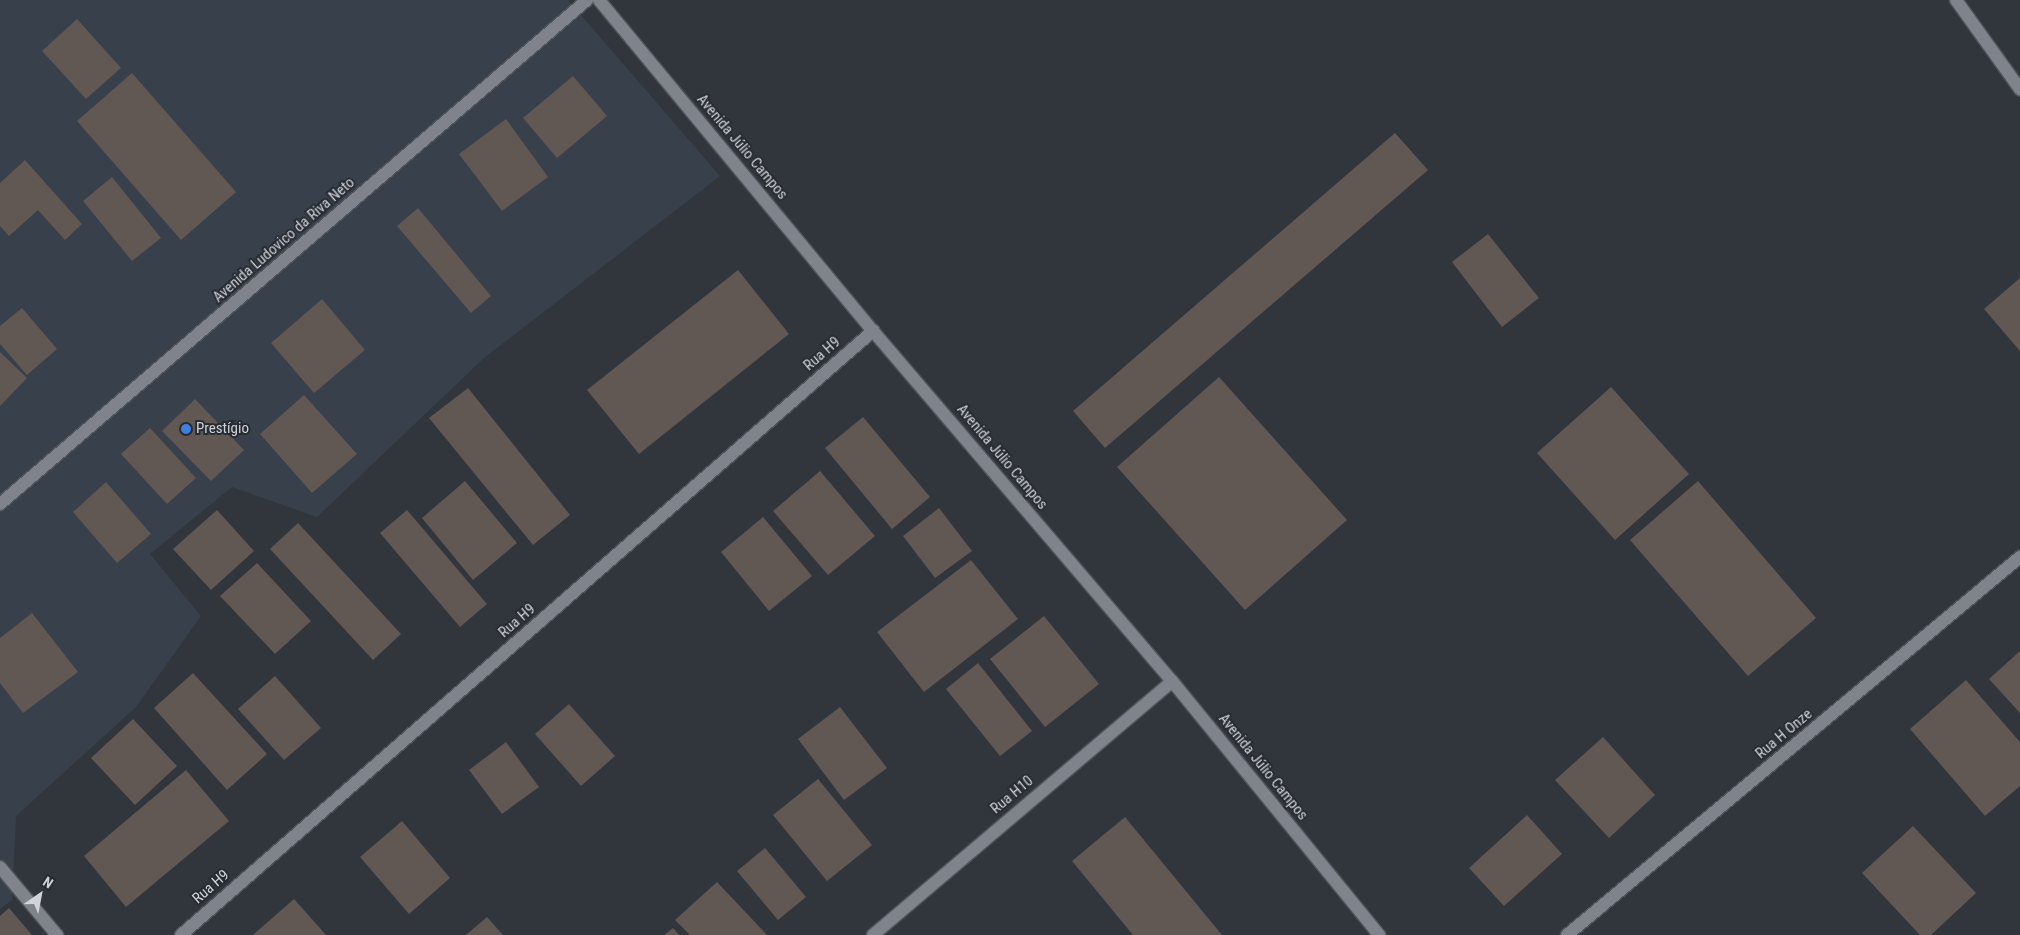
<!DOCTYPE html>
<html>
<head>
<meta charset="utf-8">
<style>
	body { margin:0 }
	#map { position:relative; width:2020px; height:935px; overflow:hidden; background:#31363d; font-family:"Roboto Condensed",sans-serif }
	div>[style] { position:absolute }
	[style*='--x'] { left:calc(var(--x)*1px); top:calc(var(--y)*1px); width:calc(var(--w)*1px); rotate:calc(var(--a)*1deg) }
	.built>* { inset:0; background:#38404c }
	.building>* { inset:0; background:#615753 }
	.roads { filter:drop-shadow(1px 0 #50545a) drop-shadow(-1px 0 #50545a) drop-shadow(0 1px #50545a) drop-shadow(0 -1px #50545a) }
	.street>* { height:12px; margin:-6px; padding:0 6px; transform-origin:6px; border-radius:6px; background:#7f848c }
	.secondary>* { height:12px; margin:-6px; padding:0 6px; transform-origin:6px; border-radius:6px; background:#7f848c }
	.dots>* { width:14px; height:14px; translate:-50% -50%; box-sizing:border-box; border:2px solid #272c33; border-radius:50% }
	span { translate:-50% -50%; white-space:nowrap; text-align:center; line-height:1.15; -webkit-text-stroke:4px #272c33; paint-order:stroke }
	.street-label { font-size:15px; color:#d0d3d8 }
	.poi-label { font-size:15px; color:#d0d3d8 }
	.left { translate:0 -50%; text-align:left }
	.north { position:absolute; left:15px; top:870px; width:50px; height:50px; -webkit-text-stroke:4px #272c33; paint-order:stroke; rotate:33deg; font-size:14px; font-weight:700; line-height:20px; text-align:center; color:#d0d3d8 }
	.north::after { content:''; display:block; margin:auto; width:18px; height:22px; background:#d0d3d8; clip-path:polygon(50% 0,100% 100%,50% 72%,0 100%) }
</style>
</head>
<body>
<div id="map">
	<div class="built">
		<div style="clip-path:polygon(0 0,568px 0,720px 176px,484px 358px,317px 517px,232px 487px,150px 554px,201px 616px,136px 707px,16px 816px,12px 900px,0 909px)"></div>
	</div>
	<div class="building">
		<div style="clip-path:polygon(77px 19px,121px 68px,86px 99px,42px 51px)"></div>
		<div style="clip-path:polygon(132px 73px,236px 192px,181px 240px,77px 121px)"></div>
		<div style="clip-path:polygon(573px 76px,607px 116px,557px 158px,523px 118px)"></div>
		<div style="clip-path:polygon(506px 119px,548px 177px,502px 211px,459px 154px)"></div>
		<div style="clip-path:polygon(1395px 133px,1428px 170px,1105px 448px,1073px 411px)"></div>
		<div style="clip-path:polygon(25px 160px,82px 224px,65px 240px,38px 210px,9px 236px,0 226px,0 183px)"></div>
		<div style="clip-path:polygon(112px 177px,161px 238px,132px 261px,83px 201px)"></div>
		<div style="clip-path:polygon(418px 208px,491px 296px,471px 313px,397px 226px)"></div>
		<div style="clip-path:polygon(1488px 234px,1539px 298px,1502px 327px,1452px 262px)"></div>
		<div style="clip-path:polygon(738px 270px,789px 334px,639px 454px,587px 390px)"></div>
		<div style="clip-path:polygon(2020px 278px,2020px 351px,1984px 309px)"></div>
		<div style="clip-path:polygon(322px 299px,365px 350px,314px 393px,271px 343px)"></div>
		<div style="clip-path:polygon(22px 308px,57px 349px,27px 375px,0 344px,0 326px)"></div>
		<div style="clip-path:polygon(0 352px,27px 378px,0 406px)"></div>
		<div style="clip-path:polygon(1219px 377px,1347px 520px,1245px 610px,1117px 467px)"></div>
		<div style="clip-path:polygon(1611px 387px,1689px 474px,1615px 540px,1537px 453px)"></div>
		<div style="clip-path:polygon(468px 388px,570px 515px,533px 545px,429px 418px)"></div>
		<div style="clip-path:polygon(304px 395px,357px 454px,312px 493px,260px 434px)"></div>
		<div style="clip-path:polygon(195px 399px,244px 450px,211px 481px,162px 431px)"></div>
		<div style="clip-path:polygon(863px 417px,930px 497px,892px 529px,825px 448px)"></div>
		<div style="clip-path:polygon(150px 428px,196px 478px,167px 504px,121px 454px)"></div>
		<div style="clip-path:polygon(820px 471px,875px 536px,828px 575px,773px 511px)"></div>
		<div style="clip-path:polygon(465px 481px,517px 543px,473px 580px,422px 518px)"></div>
		<div style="clip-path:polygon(1698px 481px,1816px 618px,1748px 676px,1630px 540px)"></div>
		<div style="clip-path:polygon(106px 482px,151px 534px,117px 563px,73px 512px)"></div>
		<div style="clip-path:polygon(939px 508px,972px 551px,935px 578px,903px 536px)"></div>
		<div style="clip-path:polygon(217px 510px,254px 551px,211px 590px,173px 549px)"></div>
		<div style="clip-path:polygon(407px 510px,487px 604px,460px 627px,380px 533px)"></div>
		<div style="clip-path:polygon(763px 517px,812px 576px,769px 611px,721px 552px)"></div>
		<div style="clip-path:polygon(298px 523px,401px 634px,373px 660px,270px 549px)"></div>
		<div style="clip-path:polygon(971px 560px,1018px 619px,924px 692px,877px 632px)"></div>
		<div style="clip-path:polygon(257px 563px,311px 621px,275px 654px,220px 596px)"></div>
		<div style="clip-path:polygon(32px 613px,78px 672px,23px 713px,0 683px,0 638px)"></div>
		<div style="clip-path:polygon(1044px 616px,1099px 684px,1045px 727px,990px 659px)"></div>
		<div style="clip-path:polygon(2020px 651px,2020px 713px,1989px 679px)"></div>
		<div style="clip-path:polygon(978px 663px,1032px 731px,1000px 756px,946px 689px)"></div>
		<div style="clip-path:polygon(193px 673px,267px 754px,227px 790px,154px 708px)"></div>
		<div style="clip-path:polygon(275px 676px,321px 728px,284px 760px,238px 709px)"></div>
		<div style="clip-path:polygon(1966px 680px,2020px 742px,2020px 786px,1985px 816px,1910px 729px)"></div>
		<div style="clip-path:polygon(569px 704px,615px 756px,581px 786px,535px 734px)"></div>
		<div style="clip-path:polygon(840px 707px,887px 768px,844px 800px,798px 739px)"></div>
		<div style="clip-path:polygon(133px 719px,177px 766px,135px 805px,91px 758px)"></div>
		<div style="clip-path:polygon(1603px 737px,1655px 795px,1609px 838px,1555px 780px)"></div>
		<div style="clip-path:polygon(506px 742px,539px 787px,502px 814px,469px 770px)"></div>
		<div style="clip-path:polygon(186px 770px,229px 821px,126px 907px,84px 856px)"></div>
		<div style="clip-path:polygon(818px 779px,872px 845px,827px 881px,773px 815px)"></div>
		<div style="clip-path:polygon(1527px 815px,1562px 854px,1504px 906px,1469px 868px)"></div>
		<div style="clip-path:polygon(1125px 817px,1222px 935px,1133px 935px,1072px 861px)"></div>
		<div style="clip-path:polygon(402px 821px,450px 878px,409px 914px,360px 857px)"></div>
		<div style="clip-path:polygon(1913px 826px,1976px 893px,1931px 935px,1920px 935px,1862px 873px)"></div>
		<div style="clip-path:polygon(765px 848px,806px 897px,778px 920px,737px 871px)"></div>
		<div style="clip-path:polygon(717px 882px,767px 935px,690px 935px,675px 920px)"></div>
		<div style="clip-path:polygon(294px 899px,326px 935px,253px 935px)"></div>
		<div style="clip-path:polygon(9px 908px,32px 935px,0 935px,0 916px)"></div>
		<div style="clip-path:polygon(487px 917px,503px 935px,466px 935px)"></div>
		<div style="clip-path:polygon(673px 928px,679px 935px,664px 935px)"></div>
	</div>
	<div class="roads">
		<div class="street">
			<div style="--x:0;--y:867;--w:89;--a:50"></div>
			<div style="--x:181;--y:935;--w:919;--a:-41.12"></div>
			<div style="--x:873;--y:935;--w:392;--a:-40.3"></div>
			<div style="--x:1567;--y:935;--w:590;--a:-39.84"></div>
		</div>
		<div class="secondary">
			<div style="--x:599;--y:0;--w:430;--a:50.4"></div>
			<div style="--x:873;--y:331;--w:460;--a:49.5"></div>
			<div style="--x:1172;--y:681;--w:328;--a:50.8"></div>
			<div style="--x:1956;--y:0;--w:110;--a:54.3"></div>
			<div style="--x:0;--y:504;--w:774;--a:-40.65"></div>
		</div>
	</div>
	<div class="dots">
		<div style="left:186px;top:429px;background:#3f7fe0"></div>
	</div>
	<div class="street-label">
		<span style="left:742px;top:147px;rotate:50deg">Avenida Júlio Campos</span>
		<span style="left:284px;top:240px;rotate:-41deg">Avenida Ludovico da Riva Neto</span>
		<span style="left:822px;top:354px;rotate:-41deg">Rua H9</span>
		<span style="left:1002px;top:457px;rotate:50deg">Avenida Júlio Campos</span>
		<span style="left:517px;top:621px;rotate:-41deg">Rua H9</span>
		<span style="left:1784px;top:734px;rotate:-40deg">Rua H Onze</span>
		<span style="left:1263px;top:767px;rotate:51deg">Avenida Júlio Campos</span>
		<span style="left:1012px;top:795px;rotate:-40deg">Rua H10</span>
		<span style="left:211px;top:887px;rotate:-41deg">Rua H9</span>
	</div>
	<div class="poi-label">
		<span class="left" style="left:196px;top:429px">Prestígio</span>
	</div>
	<div class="north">N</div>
</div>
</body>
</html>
